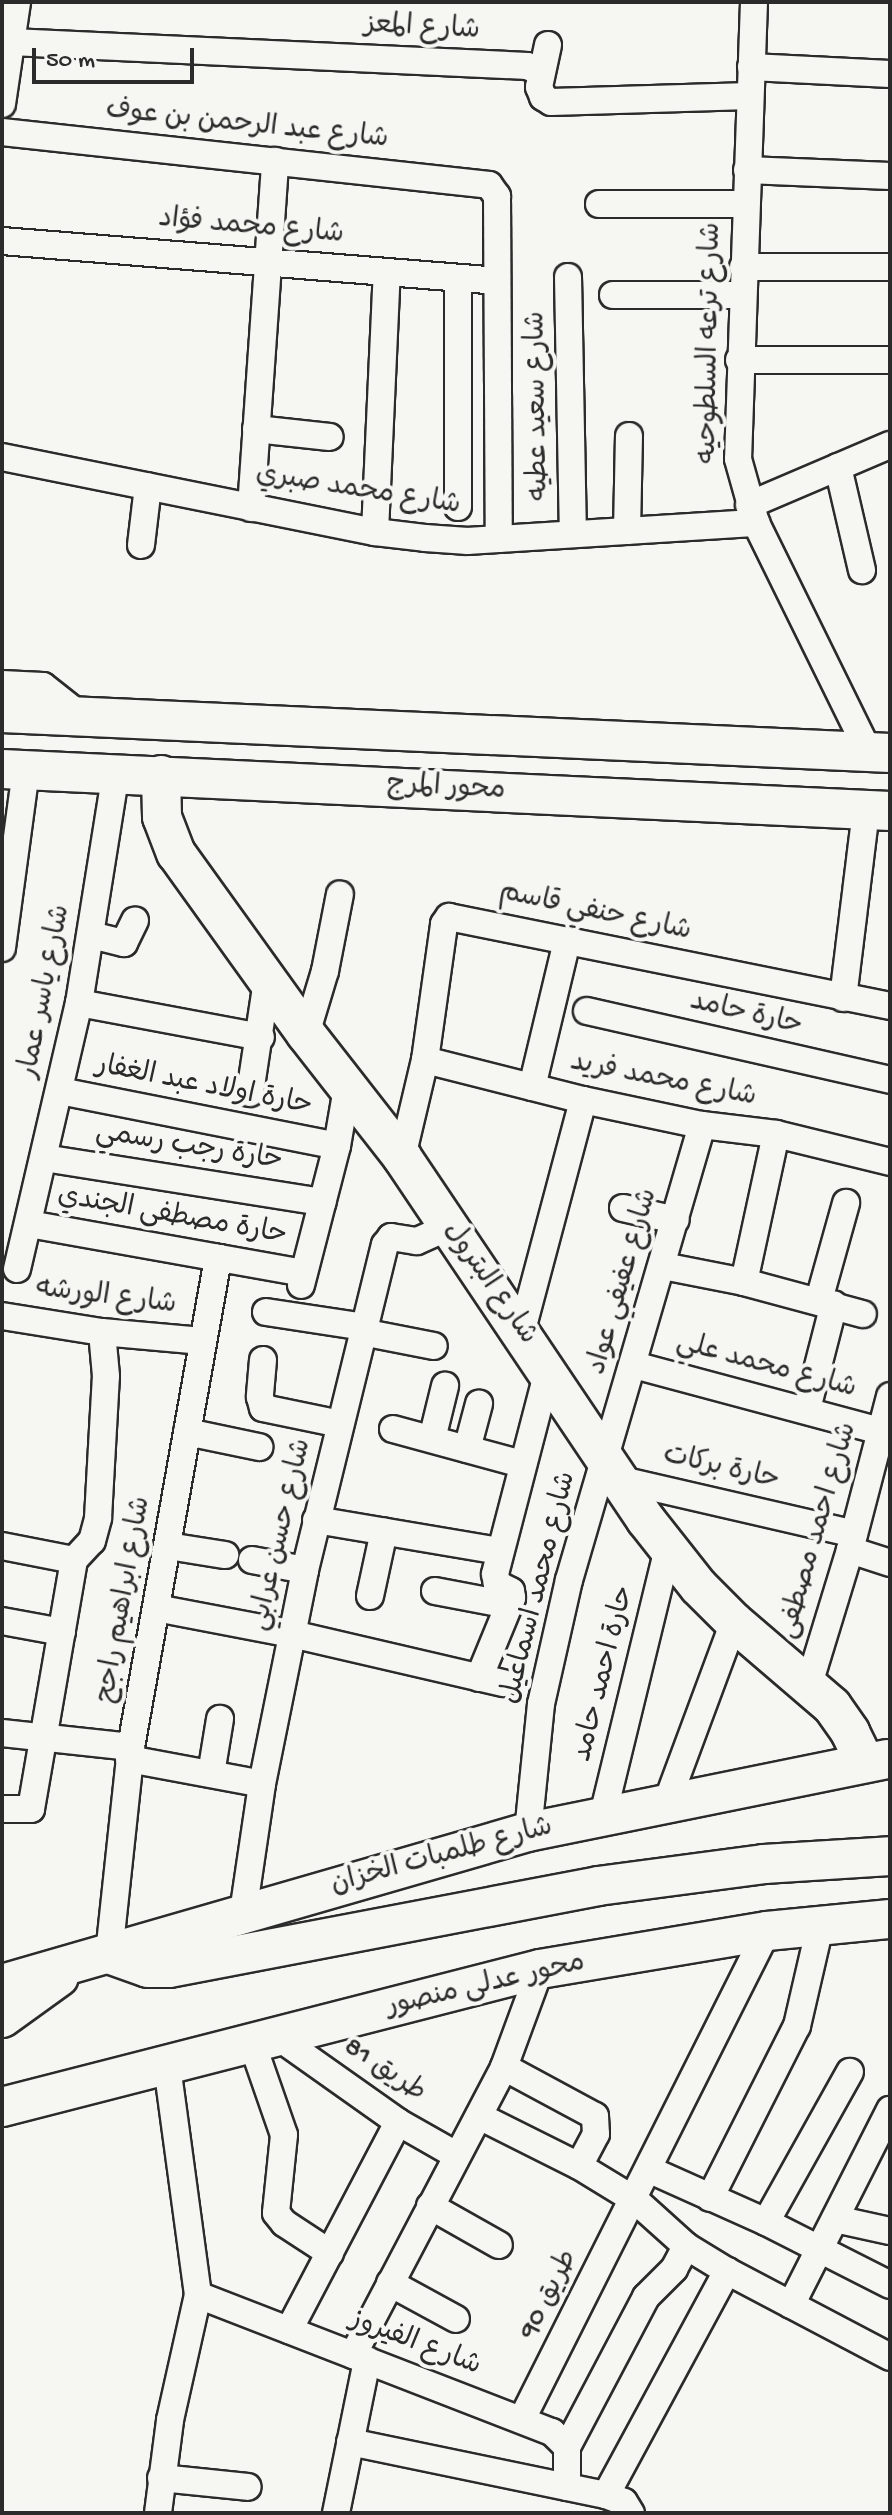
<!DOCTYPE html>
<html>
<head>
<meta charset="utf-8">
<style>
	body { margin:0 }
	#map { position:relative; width:892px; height:2515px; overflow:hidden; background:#f6f6f2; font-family:"Gochi Hand","Playpen Sans Arabic",sans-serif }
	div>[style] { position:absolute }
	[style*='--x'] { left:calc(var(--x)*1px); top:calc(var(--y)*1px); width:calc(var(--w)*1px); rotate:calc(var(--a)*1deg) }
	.roads { filter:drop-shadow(2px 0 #2b2b2b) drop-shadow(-2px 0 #2b2b2b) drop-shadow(0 2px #2b2b2b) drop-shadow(0 -2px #2b2b2b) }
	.street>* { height:26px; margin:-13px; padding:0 13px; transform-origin:13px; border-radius:13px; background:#f6f6f2 }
	.secondary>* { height:38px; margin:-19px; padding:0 19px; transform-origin:19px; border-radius:19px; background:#f6f6f2 }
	span { translate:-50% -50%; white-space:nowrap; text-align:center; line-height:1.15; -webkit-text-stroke:8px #f6f6f2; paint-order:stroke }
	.street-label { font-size:28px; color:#2b2b2b }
	.frame { position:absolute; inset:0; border:4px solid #2b2b2b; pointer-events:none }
	.scale { position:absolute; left:32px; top:48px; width:162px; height:36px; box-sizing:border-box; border:4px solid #2b2b2b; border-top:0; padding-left:10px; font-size:24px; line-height:28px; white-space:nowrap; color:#2b2b2b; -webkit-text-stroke:6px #f6f6f2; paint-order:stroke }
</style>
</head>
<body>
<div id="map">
	<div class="roads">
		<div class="street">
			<div style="--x:754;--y:2;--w:457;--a:92"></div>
			<div style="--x:738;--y:459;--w:66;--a:74.3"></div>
			<div style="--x:756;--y:523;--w:256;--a:63.8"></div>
			<div style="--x:11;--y:42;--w:517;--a:2.66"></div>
			<div style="--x:527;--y:66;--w:15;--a:23"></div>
			<div style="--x:548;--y:45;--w:43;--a:102.1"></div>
			<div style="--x:539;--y:87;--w:11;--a:68"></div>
			<div style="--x:543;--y:97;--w:9;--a:32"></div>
			<div style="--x:551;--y:102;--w:199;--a:-1.7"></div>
			<div style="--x:751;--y:67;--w:139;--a:2.9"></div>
			<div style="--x:2;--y:104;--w:103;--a:-81.6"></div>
			<div style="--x:2;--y:132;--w:490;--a:6.2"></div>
			<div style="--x:489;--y:185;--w:14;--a:54"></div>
			<div style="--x:497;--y:196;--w:343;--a:89.7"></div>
			<div style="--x:747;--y:170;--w:143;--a:2.4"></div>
			<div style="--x:599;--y:204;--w:147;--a:0"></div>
			<div style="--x:2;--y:241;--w:496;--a:4.6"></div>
			<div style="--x:743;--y:267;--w:147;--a:0"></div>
			<div style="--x:568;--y:277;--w:257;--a:88.9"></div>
			<div style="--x:458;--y:278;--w:229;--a:90"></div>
			<div style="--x:613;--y:295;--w:129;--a:0"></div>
			<div style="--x:739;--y:360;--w:151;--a:0"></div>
			<div style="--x:256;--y:429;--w:74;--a:6.2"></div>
			<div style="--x:2;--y:457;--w:380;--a:11.4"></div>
			<div style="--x:375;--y:532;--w:50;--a:6.8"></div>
			<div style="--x:425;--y:538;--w:43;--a:4"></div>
			<div style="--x:468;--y:541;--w:289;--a:-3.6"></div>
			<div style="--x:838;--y:467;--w:106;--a:76.9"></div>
			<div style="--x:749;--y:505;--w:153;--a:-23.1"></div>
			<div style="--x:251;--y:508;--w:348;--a:-86"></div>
			<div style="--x:627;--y:531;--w:95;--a:-88.8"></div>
			<div style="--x:375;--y:532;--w:260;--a:-87.4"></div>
			<div style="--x:141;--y:545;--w:59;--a:-83.2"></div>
			<div style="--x:2;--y:684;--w:41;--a:2.8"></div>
			<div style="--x:43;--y:686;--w:48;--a:38.3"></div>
			<div style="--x:91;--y:935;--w:34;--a:14"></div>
			<div style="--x:124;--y:943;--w:25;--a:-64"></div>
			<div style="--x:2;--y:948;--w:180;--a:-82.3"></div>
			<div style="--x:843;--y:998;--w:189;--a:-83"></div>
			<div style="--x:79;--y:1003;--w:185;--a:10.6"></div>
			<div style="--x:587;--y:1011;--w:311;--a:12.8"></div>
			<div style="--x:306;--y:1034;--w:66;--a:-73.2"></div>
			<div style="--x:325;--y:971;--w:78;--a:-79"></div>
			<div style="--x:425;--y:1060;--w:163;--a:14.2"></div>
			<div style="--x:583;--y:1100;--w:122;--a:11.9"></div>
			<div style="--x:702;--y:1125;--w:75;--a:6.9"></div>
			<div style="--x:776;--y:1134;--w:117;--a:13.8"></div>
			<div style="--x:532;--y:1087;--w:150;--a:-76.5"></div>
			<div style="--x:60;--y:1091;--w:282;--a:11.2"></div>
			<div style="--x:250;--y:1093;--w:113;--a:-81.4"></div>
			<div style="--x:402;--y:1157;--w:100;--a:-76.7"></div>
			<div style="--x:425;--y:1060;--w:137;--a:-82"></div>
			<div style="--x:444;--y:924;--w:9;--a:-54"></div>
			<div style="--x:449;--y:917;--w:450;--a:11.4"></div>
			<div style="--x:44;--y:1158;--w:282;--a:9"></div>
			<div style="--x:623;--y:1208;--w:54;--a:12.8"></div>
			<div style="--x:29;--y:1224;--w:279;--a:10.1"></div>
			<div style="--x:663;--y:1266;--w:83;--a:11.2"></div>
			<div style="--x:744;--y:1282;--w:123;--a:15.1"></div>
			<div style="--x:17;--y:1269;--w:273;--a:-76.9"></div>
			<div style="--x:79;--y:1003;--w:233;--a:-80.9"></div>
			<div style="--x:744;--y:1282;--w:151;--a:-77.8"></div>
			<div style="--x:301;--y:1285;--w:144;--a:-75.5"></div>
			<div style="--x:337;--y:1146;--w:59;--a:-80.2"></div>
			<div style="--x:819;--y:1300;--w:101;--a:-74.4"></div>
			<div style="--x:266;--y:1312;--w:99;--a:8.7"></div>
			<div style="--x:2;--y:1316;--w:101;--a:9.1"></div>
			<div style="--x:102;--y:1332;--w:101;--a:5.1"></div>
			<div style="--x:522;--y:1330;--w:238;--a:-75.1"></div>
			<div style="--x:362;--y:1332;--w:73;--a:11"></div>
			<div style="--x:263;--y:1360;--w:37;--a:95"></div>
			<div style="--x:260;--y:1397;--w:11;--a:75"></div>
			<div style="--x:263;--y:1408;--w:79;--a:11.7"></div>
			<div style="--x:634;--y:1365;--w:256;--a:15"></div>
			<div style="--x:807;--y:1409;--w:108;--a:-75.6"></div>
			<div style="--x:393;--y:1429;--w:134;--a:15.2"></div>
			<div style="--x:187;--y:1432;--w:74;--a:11.8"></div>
			<div style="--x:432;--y:1439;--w:55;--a:-76.2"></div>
			<div style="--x:467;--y:1449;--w:47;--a:-75.1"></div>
			<div style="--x:621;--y:1480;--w:239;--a:13"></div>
			<div style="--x:316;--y:1520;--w:186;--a:9.6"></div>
			<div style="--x:2;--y:1546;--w:73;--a:11"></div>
			<div style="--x:168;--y:1546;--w:58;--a:9"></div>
			<div style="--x:850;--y:1550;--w:42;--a:18"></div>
			<div style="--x:252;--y:1560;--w:54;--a:10.7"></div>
			<div style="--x:435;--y:1591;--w:75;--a:10.7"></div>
			<div style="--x:370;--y:1596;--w:66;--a:-77.8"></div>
			<div style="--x:156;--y:1608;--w:138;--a:10.8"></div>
			<div style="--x:292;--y:1634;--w:217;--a:13.1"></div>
			<div style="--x:2;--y:1621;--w:61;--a:10.4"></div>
			<div style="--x:479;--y:1678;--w:87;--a:-67.6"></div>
			<div style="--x:512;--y:1598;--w:7;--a:-98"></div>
			<div style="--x:511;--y:1591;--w:16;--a:-153"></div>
			<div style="--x:497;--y:1584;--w:10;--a:-101"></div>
			<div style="--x:495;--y:1574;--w:211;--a:-75.4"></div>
			<div style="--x:809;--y:1684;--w:140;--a:-73"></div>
			<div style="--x:850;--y:1550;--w:159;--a:-75.4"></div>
			<div style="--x:2;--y:1733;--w:130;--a:6.2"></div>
			<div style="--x:129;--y:1759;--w:135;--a:10.6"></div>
			<div style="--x:211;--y:1774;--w:56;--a:-80.7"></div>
			<div style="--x:667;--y:1802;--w:192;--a:-69.6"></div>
			<div style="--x:2;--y:1809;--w:29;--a:0"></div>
			<div style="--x:31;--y:1809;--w:253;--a:-80.2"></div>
			<div style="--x:74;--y:1560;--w:26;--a:-47"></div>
			<div style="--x:92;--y:1541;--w:24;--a:-75"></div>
			<div style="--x:98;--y:1518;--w:142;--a:-86.8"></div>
			<div style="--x:106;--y:1376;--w:44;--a:-95.2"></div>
			<div style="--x:603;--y:1815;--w:275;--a:-76.3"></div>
			<div style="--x:528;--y:1832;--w:129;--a:-84.2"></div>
			<div style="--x:541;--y:1704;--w:127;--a:-77.3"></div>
			<div style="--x:569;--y:1580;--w:474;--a:-73.7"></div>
			<div style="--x:243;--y:1913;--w:130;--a:-81.6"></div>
			<div style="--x:262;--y:1784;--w:218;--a:-78.6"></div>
			<div style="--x:305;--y:1570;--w:335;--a:-76.2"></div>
			<div style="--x:385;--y:1245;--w:10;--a:-53"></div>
			<div style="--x:391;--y:1237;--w:26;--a:9"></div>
			<div style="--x:417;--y:1241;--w:35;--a:-24"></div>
			<div style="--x:109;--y:1954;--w:208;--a:-83.9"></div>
			<div style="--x:131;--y:1747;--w:497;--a:-79.9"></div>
			<div style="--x:278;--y:2037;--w:147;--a:35.3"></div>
			<div style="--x:398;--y:2122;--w:67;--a:29.6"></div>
			<div style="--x:252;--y:2043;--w:97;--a:70.8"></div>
			<div style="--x:284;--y:2135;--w:78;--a:95.9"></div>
			<div style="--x:276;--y:2213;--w:13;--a:51"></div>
			<div style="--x:284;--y:2223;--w:55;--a:33.1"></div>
			<div style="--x:504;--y:2067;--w:103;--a:28.3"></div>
			<div style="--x:595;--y:2116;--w:18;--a:87"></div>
			<div style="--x:596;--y:2134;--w:36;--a:118"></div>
			<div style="--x:479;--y:2116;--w:112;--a:26.6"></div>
			<div style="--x:579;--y:2166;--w:66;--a:31.3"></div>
			<div style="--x:635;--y:2200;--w:69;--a:42"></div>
			<div style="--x:686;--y:2246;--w:48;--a:31.4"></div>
			<div style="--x:727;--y:2271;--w:184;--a:27.8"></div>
			<div style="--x:650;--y:2170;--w:127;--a:24.1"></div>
			<div style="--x:766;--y:2222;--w:139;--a:26.9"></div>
			<div style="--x:710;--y:2198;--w:193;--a:-63.2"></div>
			<div style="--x:797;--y:2026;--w:103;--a:-77"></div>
			<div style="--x:430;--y:2206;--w:79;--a:29.5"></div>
			<div style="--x:835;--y:2219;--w:56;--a:12.3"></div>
			<div style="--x:766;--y:2222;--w:172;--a:-60.8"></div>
			<div style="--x:390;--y:2283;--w:75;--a:28.6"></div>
			<div style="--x:198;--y:2295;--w:380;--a:21.2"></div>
			<div style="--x:552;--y:2432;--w:21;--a:45"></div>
			<div style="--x:567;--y:2447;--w:40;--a:90"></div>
			<div style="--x:791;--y:2305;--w:219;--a:-63.1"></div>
			<div style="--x:289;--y:2330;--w:235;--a:-62.3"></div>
			<div style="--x:353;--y:2355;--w:325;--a:-62.3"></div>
			<div style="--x:504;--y:2067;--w:104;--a:-69.8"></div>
			<div style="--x:522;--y:2419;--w:546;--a:-63.34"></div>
			<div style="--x:350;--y:2442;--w:261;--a:11.7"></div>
			<div style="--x:606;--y:2495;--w:19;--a:21"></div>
			<div style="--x:624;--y:2502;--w:13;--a:58"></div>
			<div style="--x:567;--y:2447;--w:170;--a:-62.2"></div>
			<div style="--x:646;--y:2297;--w:40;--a:-45"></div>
			<div style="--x:674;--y:2269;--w:26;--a:-62"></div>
			<div style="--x:161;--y:2478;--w:87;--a:5.9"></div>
			<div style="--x:606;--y:2495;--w:255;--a:-61.6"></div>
			<div style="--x:158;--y:2513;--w:94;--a:-82.6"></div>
			<div style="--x:170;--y:2420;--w:128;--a:-77.4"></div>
			<div style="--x:198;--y:2295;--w:232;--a:-97.7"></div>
			<div style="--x:336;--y:2513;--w:156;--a:-78.5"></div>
		</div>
		<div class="secondary">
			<div style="--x:2;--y:713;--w:889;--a:2.58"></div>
			<div style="--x:2;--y:769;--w:889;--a:2.71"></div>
			<div style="--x:161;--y:775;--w:42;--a:88.6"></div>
			<div style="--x:162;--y:817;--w:39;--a:69"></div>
			<div style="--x:176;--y:853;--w:223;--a:54.3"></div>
			<div style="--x:306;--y:1034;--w:156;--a:52"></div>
			<div style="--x:402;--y:1157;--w:437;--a:56.1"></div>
			<div style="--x:646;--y:1520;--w:85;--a:51.7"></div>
			<div style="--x:699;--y:1587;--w:49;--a:45"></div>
			<div style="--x:734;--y:1622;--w:129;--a:40.6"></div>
			<div style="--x:832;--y:1706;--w:32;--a:55"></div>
			<div style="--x:850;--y:1732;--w:34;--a:64"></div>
			<div style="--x:109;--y:1954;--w:41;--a:19.7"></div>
			<div style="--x:148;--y:1968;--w:21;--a:0"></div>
			<div style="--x:169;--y:1968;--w:437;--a:-10.8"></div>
			<div style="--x:598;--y:1886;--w:167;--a:-7.5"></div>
			<div style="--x:764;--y:1864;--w:126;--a:-3.6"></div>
			<div style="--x:2;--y:1984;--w:548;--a:-16.12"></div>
			<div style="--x:528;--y:1832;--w:366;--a:-11.5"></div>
			<div style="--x:2;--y:2018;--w:70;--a:-35.7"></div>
			<div style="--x:2;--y:2107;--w:555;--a:-14.39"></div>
			<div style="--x:540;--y:1969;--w:230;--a:-9.5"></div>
			<div style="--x:767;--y:1931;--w:124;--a:-5.6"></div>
		</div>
	</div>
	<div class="street-label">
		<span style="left:422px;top:29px;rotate:3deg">شارع المعز</span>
		<span style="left:247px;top:126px;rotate:6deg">شارع عبد الرحمن بن عوف</span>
		<span style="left:251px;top:228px;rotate:5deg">شارع محمد فؤاد</span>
		<span style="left:711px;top:343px;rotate:-89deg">شارع ترعه السلطوحيه</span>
		<span style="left:539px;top:406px;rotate:-91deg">شارع سعيد عطيه</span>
		<span style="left:358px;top:491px;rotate:9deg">شارع محمد صبري</span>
		<span style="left:446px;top:789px;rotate:3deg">محور المرج</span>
		<span style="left:595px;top:913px;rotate:12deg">شارع حنفي قاسم</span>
		<span style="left:46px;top:992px;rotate:-79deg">شارع ياسر عمار</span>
		<span style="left:746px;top:1015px;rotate:13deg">حارة حامد</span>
		<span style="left:663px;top:1081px;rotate:11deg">شارع محمد فريد</span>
		<span style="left:204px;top:1087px;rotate:11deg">حارة اولاد عبد الغفار</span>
		<span style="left:189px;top:1148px;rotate:9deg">حارة رجب رسمي</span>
		<span style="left:172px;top:1217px;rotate:10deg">حارة مصطفى الجندي</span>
		<span style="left:624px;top:1282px;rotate:-74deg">شارع عفيفي عواد</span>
		<span style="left:489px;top:1284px;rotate:55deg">شارع البترول</span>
		<span style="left:106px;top:1298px;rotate:7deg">شارع الورشه</span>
		<span style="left:766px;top:1367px;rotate:15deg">شارع محمد علي</span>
		<span style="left:721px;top:1469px;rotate:13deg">حارة بركات</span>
		<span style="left:819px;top:1531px;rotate:-74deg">شارع احمد مصطفى</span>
		<span style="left:282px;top:1535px;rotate:-77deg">شارع حسن عرابي</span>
		<span style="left:540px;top:1588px;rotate:-76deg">شارع محمد اسماعيل</span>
		<span style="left:125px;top:1600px;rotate:-80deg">شارع ابراهيم راجح</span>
		<span style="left:605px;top:1674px;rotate:-76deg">حارة احمد حامد</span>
		<span style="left:442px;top:1857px;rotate:-15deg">شارع طلمبات الخزان</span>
		<span style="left:486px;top:1986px;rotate:-13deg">محور عدلى منصور</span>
		<span style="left:384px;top:2071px;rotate:34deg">طريق 81</span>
		<span style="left:550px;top:2295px;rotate:-63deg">طريق 90</span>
		<span style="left:415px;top:2344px;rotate:21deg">شارع الفيروز</span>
	</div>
	<div class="frame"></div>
	<div class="scale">50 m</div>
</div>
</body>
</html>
